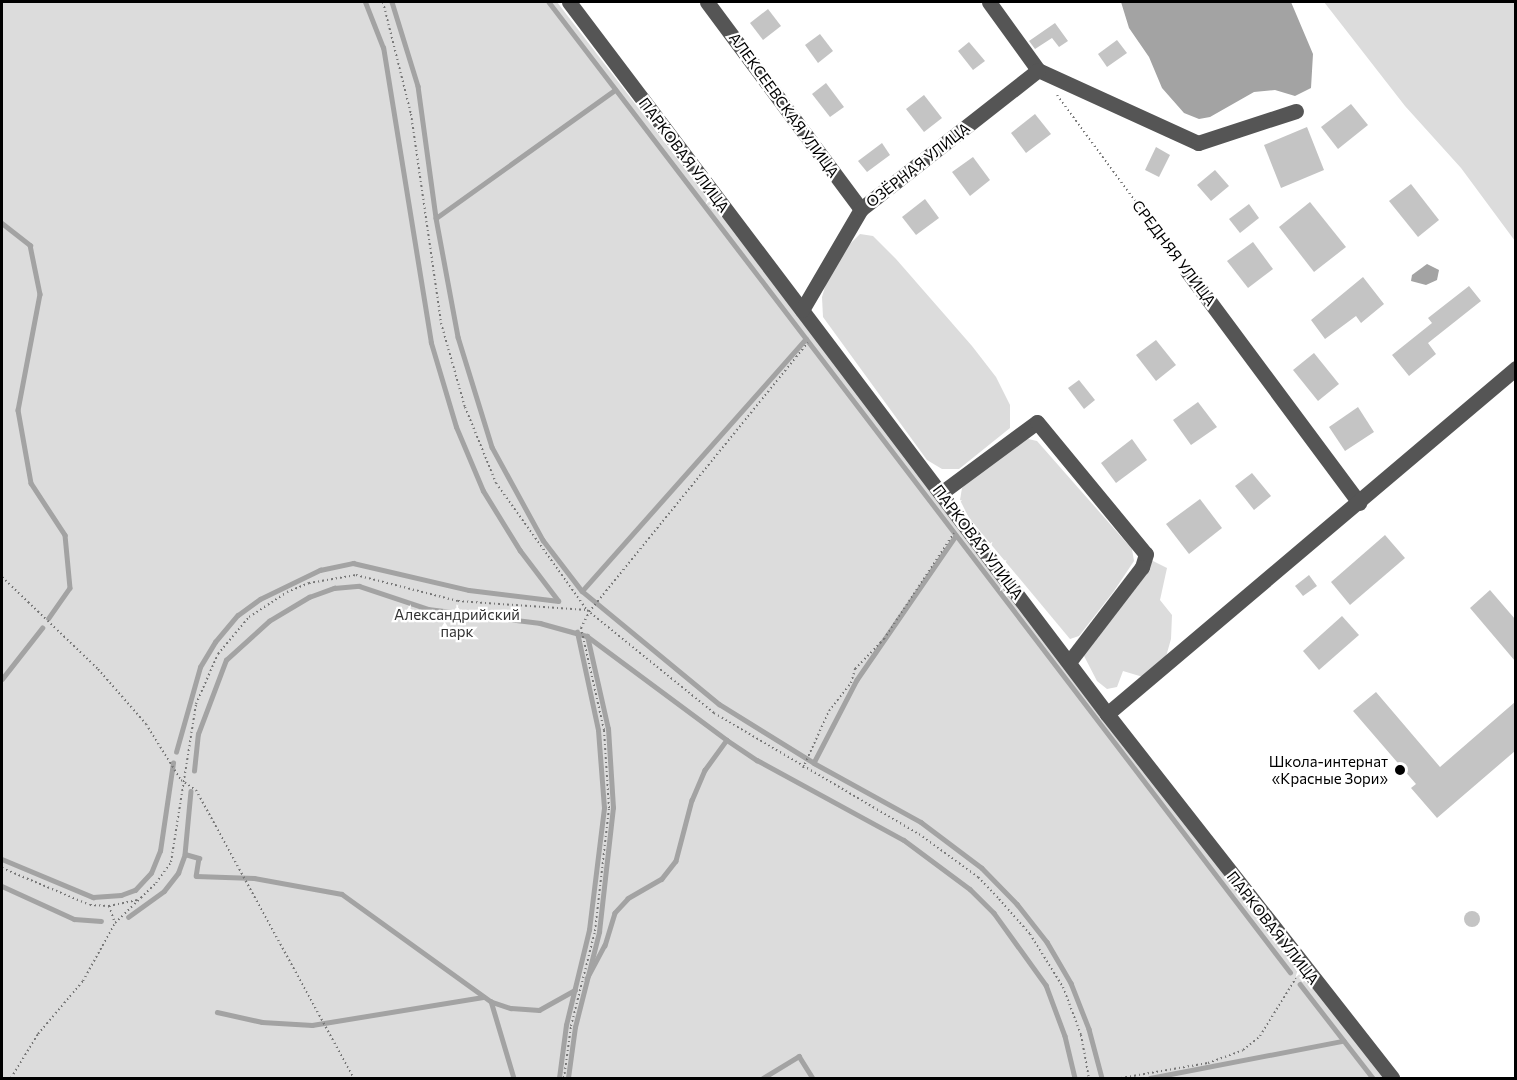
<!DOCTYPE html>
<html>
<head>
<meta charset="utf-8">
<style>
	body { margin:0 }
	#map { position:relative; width:1517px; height:1080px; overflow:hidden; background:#fff; font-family:Commissioner,sans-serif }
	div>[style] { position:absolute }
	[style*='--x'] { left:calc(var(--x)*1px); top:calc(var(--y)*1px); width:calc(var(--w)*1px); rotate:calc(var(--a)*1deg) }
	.green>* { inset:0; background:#dcdcdc }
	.water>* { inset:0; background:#a3a3a3 }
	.stream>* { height:4.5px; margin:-2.25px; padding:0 2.25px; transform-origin:2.25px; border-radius:2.25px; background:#a3a3a3 }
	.building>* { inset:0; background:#c4c4c4 }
	.round { border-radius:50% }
	.path>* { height:2px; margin-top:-1px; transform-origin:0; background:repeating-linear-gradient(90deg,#777 0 1.5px,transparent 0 4.5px) }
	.minor>* { height:15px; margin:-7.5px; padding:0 7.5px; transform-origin:7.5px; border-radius:7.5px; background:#555 }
	.dots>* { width:16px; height:16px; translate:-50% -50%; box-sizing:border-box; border:3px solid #fff; border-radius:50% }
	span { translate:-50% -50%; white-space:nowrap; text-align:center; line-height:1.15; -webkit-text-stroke:4.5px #fff; paint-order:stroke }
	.street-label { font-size:15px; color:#000 }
	.park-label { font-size:15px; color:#333 }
	.poi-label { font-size:15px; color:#000 }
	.right { translate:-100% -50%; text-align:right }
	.frame { position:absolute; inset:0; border:3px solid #000; pointer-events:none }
</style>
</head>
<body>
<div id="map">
	<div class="green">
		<div style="clip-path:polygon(2px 2px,557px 2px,1383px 1078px,2px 1078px)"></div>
		<div style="clip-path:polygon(1324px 2px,1515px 2px,1515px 241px,1461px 168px,1405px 106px)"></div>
		<div style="clip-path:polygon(860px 234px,873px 236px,896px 259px,972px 346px,996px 377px,1010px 405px,1010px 428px,959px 469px,942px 469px,927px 460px,823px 317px,822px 297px,828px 277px,844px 250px)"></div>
		<div style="clip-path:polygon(1028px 439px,1037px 441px,1132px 549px,1134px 561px,1114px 591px,1079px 636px,1070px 639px,969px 518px,960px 500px,962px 488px,976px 475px)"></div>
		<div style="clip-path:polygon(1151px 560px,1167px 568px,1160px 600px,1172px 615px,1171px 639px,1165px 660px,1143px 677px,1123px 671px,1117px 687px,1107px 689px,1097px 681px,1083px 654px)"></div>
	</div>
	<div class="water">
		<div style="clip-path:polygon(1121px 2px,1291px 2px,1313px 54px,1311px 88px,1295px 96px,1275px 90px,1254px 92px,1210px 117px,1199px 119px,1184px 113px,1162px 88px,1149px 57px,1129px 28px)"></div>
		<div style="clip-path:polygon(1427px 264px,1439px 270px,1437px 280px,1426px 285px,1411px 281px,1412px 275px)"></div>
	</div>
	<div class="stream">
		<div style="--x:392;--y:2;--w:88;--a:72.8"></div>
		<div style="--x:418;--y:86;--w:133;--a:82.2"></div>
		<div style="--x:436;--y:218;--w:220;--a:-35.6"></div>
		<div style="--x:549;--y:2;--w:1221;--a:52.62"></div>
		<div style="--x:436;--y:218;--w:121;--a:79.5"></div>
		<div style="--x:458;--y:337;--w:115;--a:72.8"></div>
		<div style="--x:492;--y:447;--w:106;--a:61.3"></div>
		<div style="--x:543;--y:540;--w:64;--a:52.6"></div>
		<div style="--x:582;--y:591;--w:337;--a:-48.4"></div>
		<div style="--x:2;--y:223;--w:36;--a:38"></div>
		<div style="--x:30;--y:245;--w:50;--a:78.5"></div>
		<div style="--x:40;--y:294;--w:118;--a:100.7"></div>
		<div style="--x:18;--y:410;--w:74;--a:79.9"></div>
		<div style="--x:31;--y:483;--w:62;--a:56.8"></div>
		<div style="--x:65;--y:535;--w:53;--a:84.6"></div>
		<div style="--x:70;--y:588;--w:37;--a:125"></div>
		<div style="--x:956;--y:536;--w:175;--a:124.5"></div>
		<div style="--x:857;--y:680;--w:93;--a:117.4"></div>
		<div style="--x:814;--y:763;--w:122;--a:28.9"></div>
		<div style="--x:921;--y:822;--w:76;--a:37"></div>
		<div style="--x:982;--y:868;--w:50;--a:45.8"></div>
		<div style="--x:1017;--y:904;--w:48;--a:51.7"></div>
		<div style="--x:1047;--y:942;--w:48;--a:59.7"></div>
		<div style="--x:1071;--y:983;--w:49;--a:68.6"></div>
		<div style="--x:1089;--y:1029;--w:51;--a:75.1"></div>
		<div style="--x:582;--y:591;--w:178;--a:39.5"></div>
		<div style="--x:719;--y:704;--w:112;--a:31.8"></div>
		<div style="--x:2;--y:679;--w:65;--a:-51.9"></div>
		<div style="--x:727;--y:740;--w:36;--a:34"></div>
		<div style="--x:757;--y:760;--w:167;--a:28.6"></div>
		<div style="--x:904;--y:840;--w:82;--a:36.6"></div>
		<div style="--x:970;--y:889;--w:34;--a:45"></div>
		<div style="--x:994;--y:913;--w:89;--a:54.2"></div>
		<div style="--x:1046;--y:985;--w:54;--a:69.6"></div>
		<div style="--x:1065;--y:1036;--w:43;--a:76.6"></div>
		<div style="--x:176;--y:752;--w:88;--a:-74.2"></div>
		<div style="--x:200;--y:667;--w:29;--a:-59"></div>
		<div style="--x:215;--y:642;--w:35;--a:-50"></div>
		<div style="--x:238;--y:615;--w:27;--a:-36"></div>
		<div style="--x:260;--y:599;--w:67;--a:-25.8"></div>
		<div style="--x:320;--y:570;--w:34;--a:-12"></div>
		<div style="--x:353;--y:563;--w:119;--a:13.1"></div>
		<div style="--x:469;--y:590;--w:90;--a:7"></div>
		<div style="--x:558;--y:601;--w:63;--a:-127.2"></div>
		<div style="--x:520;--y:551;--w:70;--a:-121.7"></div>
		<div style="--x:483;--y:491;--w:69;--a:-112.9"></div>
		<div style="--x:456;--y:427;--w:88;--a:-106.6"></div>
		<div style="--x:431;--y:343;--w:299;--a:-99.2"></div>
		<div style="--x:383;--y:48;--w:49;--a:-111.4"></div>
		<div style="--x:194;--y:771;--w:37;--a:-84"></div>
		<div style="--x:198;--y:734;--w:79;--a:-69.3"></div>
		<div style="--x:226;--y:660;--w:58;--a:-42.2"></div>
		<div style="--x:269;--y:621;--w:47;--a:-31"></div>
		<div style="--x:309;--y:597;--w:27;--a:-20"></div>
		<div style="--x:334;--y:588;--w:25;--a:-5"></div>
		<div style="--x:359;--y:586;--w:73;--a:18.4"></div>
		<div style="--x:428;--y:609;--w:113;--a:7.1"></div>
		<div style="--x:540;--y:623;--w:49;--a:15.5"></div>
		<div style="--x:587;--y:636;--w:174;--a:36.6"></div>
		<div style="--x:727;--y:740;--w:37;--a:126"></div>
		<div style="--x:705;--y:770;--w:33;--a:113"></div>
		<div style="--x:692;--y:800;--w:63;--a:104.7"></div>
		<div style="--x:676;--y:861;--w:23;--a:128"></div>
		<div style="--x:662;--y:879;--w:39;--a:150"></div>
		<div style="--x:628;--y:899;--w:19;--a:133"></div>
		<div style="--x:615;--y:913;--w:34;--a:107"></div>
		<div style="--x:605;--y:945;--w:38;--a:118"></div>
		<div style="--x:191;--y:791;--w:63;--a:95.4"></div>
		<div style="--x:185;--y:854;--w:15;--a:16"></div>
		<div style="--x:199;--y:858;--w:18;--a:99"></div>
		<div style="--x:196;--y:876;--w:58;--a:2"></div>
		<div style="--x:254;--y:878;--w:89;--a:10.3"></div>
		<div style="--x:342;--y:894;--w:185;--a:35.8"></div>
		<div style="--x:492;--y:1002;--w:20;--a:18"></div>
		<div style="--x:511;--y:1008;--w:28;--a:4"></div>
		<div style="--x:539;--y:1010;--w:41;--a:-29.1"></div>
		<div style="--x:2;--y:859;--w:99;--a:22.7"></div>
		<div style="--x:93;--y:897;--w:28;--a:-4"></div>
		<div style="--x:121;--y:895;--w:15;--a:-20"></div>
		<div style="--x:135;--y:890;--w:23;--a:-47"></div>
		<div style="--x:151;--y:873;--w:24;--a:-68"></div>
		<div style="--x:160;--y:851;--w:89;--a:-81.6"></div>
		<div style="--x:2;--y:886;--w:79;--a:24.6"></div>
		<div style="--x:74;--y:919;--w:27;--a:4"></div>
		<div style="--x:128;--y:917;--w:44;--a:-35.8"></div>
		<div style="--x:164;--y:891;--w:23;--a:-52"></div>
		<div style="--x:178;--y:873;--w:20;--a:-70"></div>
		<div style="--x:1300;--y:984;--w:119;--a:52.2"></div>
		<div style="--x:491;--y:1001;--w:80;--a:73.4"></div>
		<div style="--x:217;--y:1012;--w:46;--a:12.5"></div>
		<div style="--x:262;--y:1022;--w:50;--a:3.4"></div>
		<div style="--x:312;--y:1025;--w:173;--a:-9.3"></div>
		<div style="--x:559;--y:1078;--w:53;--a:-82.5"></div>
		<div style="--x:566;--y:1025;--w:98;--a:-76.4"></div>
		<div style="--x:589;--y:930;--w:123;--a:-83"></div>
		<div style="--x:604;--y:808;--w:78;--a:-94.4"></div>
		<div style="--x:598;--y:730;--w:100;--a:-102.1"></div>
		<div style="--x:568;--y:1078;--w:51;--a:-82.2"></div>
		<div style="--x:575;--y:1027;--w:98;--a:-75.8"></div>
		<div style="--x:599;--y:932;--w:125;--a:-83.6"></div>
		<div style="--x:613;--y:808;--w:79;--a:-93.6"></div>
		<div style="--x:608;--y:729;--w:95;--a:-102.7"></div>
		<div style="--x:763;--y:1078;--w:42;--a:-31.4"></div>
		<div style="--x:799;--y:1056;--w:26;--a:58"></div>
		<div style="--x:1150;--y:1078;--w:197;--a:-10.9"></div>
	</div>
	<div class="building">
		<div style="clip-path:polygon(768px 9px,781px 26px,763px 40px,750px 23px)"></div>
		<div style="clip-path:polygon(1055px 23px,1068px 41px,1059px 47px,1052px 38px,1035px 49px,1029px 41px)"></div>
		<div style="clip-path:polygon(820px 34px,833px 51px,818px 63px,805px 45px)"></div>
		<div style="clip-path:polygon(1117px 40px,1127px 53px,1107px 67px,1098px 54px)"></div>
		<div style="clip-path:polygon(969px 42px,985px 61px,973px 70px,958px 51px)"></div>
		<div style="clip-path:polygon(826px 83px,844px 107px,830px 117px,812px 94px)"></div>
		<div style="clip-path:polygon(924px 95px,942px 118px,924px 132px,906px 109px)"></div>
		<div style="clip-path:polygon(1351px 104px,1368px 125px,1338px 149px,1321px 127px)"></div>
		<div style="clip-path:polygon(1035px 114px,1051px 134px,1026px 153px,1011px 133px)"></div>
		<div style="clip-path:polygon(1307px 127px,1324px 170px,1281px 188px,1264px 145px)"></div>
		<div style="clip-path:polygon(882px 143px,890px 155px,867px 172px,858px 161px)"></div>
		<div style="clip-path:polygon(1156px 147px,1170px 155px,1159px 177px,1145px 170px)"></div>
		<div style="clip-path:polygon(973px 157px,990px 180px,970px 196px,952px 172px)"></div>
		<div style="clip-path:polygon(1215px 170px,1229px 186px,1211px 201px,1197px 185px)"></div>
		<div style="clip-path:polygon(1411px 184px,1439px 220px,1418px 237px,1389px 201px)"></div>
		<div style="clip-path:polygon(925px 199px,939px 218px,916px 235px,902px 217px)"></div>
		<div style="clip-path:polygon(1310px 202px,1346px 247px,1314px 272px,1279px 227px)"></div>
		<div style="clip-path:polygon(1249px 204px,1259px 218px,1240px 233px,1229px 219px)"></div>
		<div style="clip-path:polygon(1253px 242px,1273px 269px,1248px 288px,1227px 261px)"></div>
		<div style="clip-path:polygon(1363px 277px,1384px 304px,1361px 323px,1356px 316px,1325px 339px,1311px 320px)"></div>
		<div style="clip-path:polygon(1469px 286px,1481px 301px,1428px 343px,1436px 354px,1409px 376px,1392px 355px,1432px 323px,1428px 318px)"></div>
		<div style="clip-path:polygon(1156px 340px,1176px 365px,1156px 381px,1136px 355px)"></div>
		<div style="clip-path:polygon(1314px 353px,1339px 384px,1318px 401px,1293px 370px)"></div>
		<div style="clip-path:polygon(1079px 380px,1095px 400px,1084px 409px,1068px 388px)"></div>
		<div style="clip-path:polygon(1198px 402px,1217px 427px,1191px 445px,1173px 420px)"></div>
		<div style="clip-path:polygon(1358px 407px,1374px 432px,1345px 451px,1329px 427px)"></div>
		<div style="clip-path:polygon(1132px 439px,1147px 460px,1116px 483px,1101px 463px)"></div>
		<div style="clip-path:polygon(1252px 473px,1271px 496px,1254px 510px,1235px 486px)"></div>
		<div style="clip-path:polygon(1200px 499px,1222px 528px,1189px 554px,1166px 524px)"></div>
		<div style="clip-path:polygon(1385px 535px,1405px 558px,1350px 605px,1331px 582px)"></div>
		<div style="clip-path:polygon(1309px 575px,1317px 586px,1303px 596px,1295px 586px)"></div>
		<div style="clip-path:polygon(1490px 590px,1515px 619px,1515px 661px,1470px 608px)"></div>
		<div style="clip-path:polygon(1342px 616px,1359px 635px,1319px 670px,1303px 651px)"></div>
		<div style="clip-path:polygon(1376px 692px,1440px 767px,1515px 702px,1515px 751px,1437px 818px,1411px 788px,1416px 784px,1353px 711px)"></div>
		<div class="round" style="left:1464px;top:911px;width:16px;height:16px"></div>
	</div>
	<div class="path">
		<div style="--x:383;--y:2;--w:115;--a:76"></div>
		<div style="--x:411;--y:114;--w:211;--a:81.8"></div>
		<div style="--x:441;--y:323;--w:87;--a:74.1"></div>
		<div style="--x:465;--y:407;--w:82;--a:67.8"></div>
		<div style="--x:496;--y:483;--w:156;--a:54.4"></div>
		<div style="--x:587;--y:610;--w:164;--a:39"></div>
		<div style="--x:714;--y:713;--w:238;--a:30.6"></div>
		<div style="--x:919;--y:834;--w:73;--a:36.1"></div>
		<div style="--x:978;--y:877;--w:30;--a:46"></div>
		<div style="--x:999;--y:899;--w:47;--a:48.5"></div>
		<div style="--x:1030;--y:934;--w:62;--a:58.1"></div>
		<div style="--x:1063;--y:987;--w:51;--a:69.4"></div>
		<div style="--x:1081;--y:1035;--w:44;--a:79.5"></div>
		<div style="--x:1057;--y:95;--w:204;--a:53.6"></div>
		<div style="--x:2;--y:577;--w:133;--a:43.8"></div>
		<div style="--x:98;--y:669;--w:73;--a:48.9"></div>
		<div style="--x:146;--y:724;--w:66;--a:58"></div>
		<div style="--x:181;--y:780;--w:18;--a:34"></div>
		<div style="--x:196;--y:790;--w:328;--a:61.3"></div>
		<div style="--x:803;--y:768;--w:63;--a:-65.5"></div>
		<div style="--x:829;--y:711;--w:36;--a:-52"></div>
		<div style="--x:851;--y:683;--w:15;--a:-74"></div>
		<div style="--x:855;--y:669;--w:42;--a:-46"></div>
		<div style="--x:884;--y:639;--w:127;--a:-56.6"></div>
		<div style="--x:2;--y:868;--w:95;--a:22.8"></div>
		<div style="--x:90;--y:905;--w:19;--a:3"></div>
		<div style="--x:109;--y:906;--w:29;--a:-12"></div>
		<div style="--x:109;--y:906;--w:18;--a:71"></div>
		<div style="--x:11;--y:1078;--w:52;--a:-58.5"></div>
		<div style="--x:38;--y:1034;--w:70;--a:-49.7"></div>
		<div style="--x:83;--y:981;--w:66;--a:-61.1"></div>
		<div style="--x:115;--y:923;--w:57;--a:-44.3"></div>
		<div style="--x:156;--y:883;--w:26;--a:-54"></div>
		<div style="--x:171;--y:862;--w:160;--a:-81"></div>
		<div style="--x:196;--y:704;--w:55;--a:-66.3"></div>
		<div style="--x:218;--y:654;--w:48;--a:-50"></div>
		<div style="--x:249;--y:617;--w:45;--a:-33.3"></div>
		<div style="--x:287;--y:592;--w:24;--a:-22"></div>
		<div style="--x:309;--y:583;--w:48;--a:-9.7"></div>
		<div style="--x:356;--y:575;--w:105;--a:14.3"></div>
		<div style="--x:458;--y:601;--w:129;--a:4"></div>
		<div style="--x:564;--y:1078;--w:52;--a:-82.3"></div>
		<div style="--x:571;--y:1026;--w:98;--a:-75.8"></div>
		<div style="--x:595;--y:931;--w:124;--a:-83.5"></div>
		<div style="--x:609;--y:808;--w:78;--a:-93.7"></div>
		<div style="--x:604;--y:730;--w:105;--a:-102.7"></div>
		<div style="--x:581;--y:628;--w:18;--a:-63"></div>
		<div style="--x:589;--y:612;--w:347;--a:-50.9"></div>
		<div style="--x:1121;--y:1078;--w:88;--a:-9.8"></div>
		<div style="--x:1208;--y:1063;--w:37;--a:-20"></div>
		<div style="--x:1243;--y:1050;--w:22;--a:-39"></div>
		<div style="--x:1260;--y:1036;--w:68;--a:-58.2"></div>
	</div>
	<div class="minor">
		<div style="--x:569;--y:2;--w:892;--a:52.92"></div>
		<div style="--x:1107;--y:714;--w:462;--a:51.9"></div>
		<div style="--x:707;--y:2;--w:258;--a:53.4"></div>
		<div style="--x:989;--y:2;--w:84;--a:54.2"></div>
		<div style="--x:1038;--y:70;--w:176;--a:24.5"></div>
		<div style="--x:1198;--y:143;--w:103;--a:-18.1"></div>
		<div style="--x:1187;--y:271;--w:289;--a:53.4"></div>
		<div style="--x:802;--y:310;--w:117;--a:-59.7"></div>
		<div style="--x:861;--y:209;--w:225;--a:-38.1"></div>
		<div style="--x:941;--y:493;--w:119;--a:-36.5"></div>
		<div style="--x:1037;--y:422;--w:171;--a:50.5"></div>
		<div style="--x:1146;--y:554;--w:14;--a:107"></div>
		<div style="--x:1142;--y:567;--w:120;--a:127.5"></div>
		<div style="--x:1107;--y:714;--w:536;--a:-40.23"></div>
	</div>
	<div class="dots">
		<div style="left:1400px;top:770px;background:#000"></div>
	</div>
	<div class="street-label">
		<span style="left:784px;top:105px;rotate:54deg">АЛЕКСЕЕВСКАЯ УЛИЦА</span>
		<span style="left:684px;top:155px;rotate:53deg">ПАРКОВАЯ УЛИЦА</span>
		<span style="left:918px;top:165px;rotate:-38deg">ОЗЁРНАЯ УЛИЦА</span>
		<span style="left:1174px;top:253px;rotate:53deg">СРЕДНЯЯ УЛИЦА</span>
		<span style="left:978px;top:542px;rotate:53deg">ПАРКОВАЯ УЛИЦА</span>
		<span style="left:1273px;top:928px;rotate:52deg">ПАРКОВАЯ УЛИЦА</span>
	</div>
	<div class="park-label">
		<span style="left:457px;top:623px">Александрийский<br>парк</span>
	</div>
	<div class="poi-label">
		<span class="right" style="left:1388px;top:770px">Школа-интернат<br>«Красные Зори»</span>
	</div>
	<div class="frame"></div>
</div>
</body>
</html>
